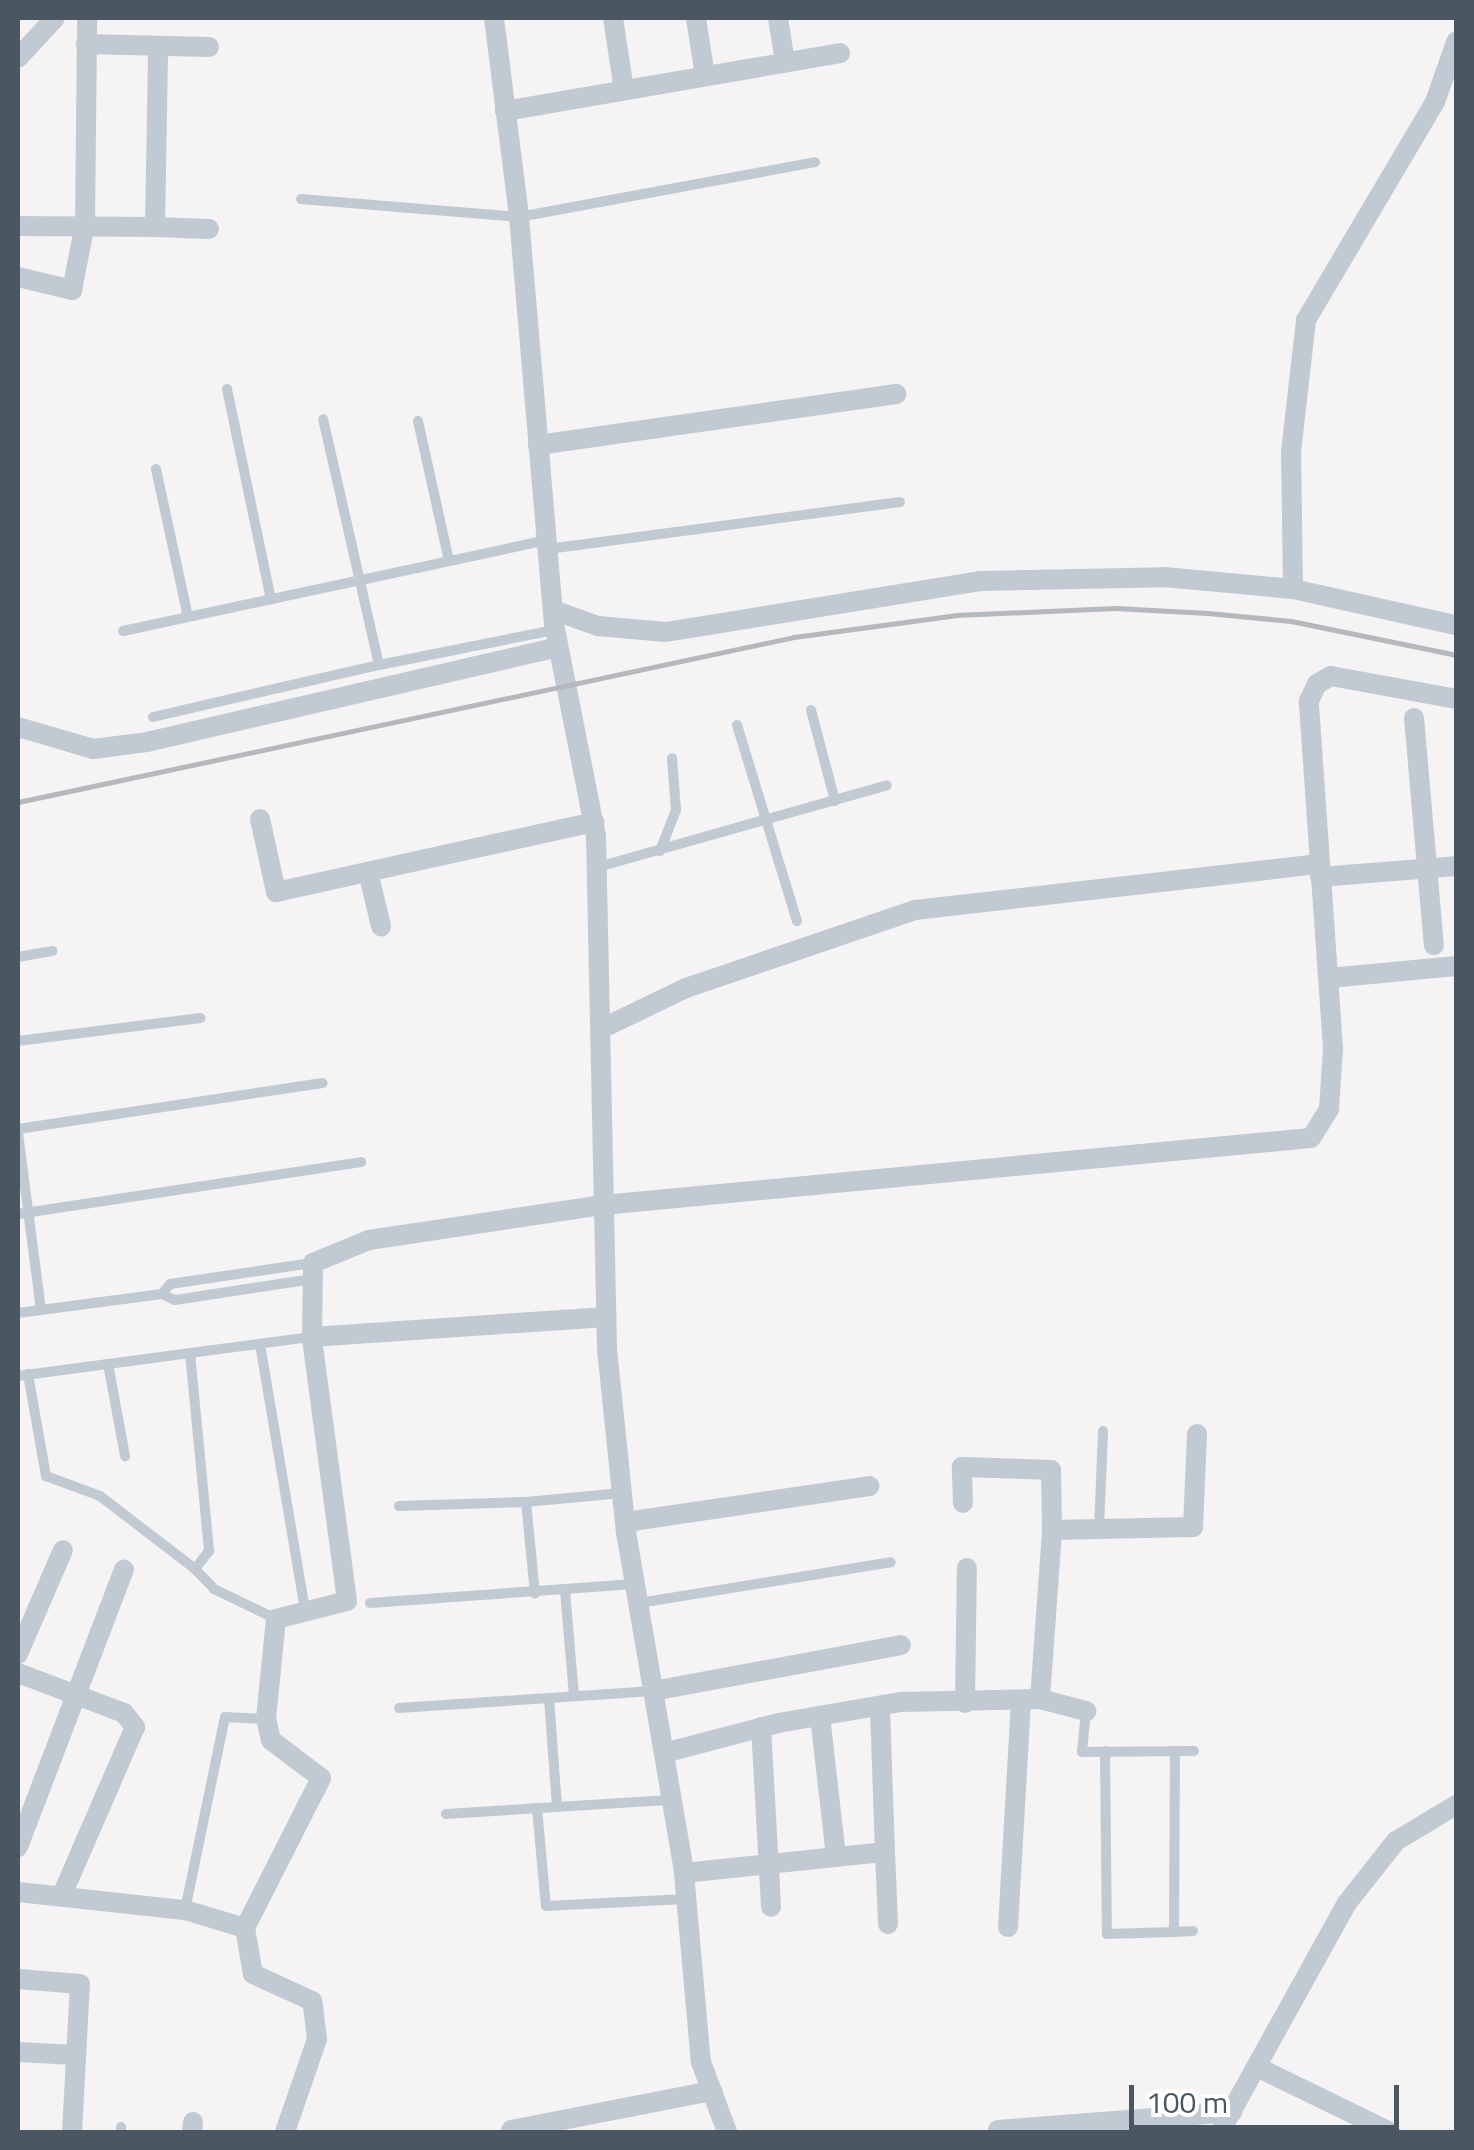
<!DOCTYPE html>
<html>
<head>
<meta charset="utf-8">
<style>
	body { margin:0 }
	#map { position:relative; width:1474px; height:2150px; overflow:hidden; background:#f5f3f3; font-family:"Titillium Web",sans-serif }
	div>[style] { position:absolute }
	[style*='--x'] { left:calc(var(--x)*1px); top:calc(var(--y)*1px); width:calc(var(--w)*1px); rotate:calc(var(--a)*1deg) }
	.lane>* { height:10px; margin:-5px; padding:0 5px; transform-origin:5px; border-radius:5px; background:#c1cad2 }
	.street>* { height:20px; margin:-10px; padding:0 10px; transform-origin:10px; border-radius:10px; background:#c1cad2 }
	.rail>* { height:5px; margin:-2.5px; padding:0 2.5px; transform-origin:2.5px; border-radius:2.5px; background:#b5b8bd }
	span { translate:-50% -50%; white-space:nowrap; text-align:center; line-height:1.15; -webkit-text-stroke:10px #fff; paint-order:stroke }
	.frame { position:absolute; inset:0; border:20px solid #4a5661; pointer-events:none }
	.scale { position:absolute; left:1129px; top:2085px; width:270px; height:45px; box-sizing:border-box; border:5px solid #4a5661; border-top:0; padding-left:12px; font-size:30px; line-height:35px; white-space:nowrap; color:#4a5661; -webkit-text-stroke:8px #fff; paint-order:stroke }
</style>
</head>
<body>
<div id="map">
	<div class="lane">
		<div style="--x:301;--y:199;--w:219;--a:4.7"></div>
		<div style="--x:519;--y:217;--w:301;--a:-10.5"></div>
		<div style="--x:227;--y:389;--w:215;--a:78.2"></div>
		<div style="--x:418;--y:421;--w:143;--a:77.5"></div>
		<div style="--x:156;--y:469;--w:151;--a:77.8"></div>
		<div style="--x:548;--y:549;--w:355;--a:-7.6"></div>
		<div style="--x:123;--y:631;--w:433;--a:-12.1"></div>
		<div style="--x:379;--y:665;--w:178;--a:-11.3"></div>
		<div style="--x:811;--y:710;--w:94;--a:75.2"></div>
		<div style="--x:153;--y:717;--w:232;--a:-13"></div>
		<div style="--x:379;--y:665;--w:252;--a:-102.8"></div>
		<div style="--x:737;--y:725;--w:205;--a:73"></div>
		<div style="--x:660;--y:851;--w:44;--a:-68.7"></div>
		<div style="--x:676;--y:810;--w:52;--a:-94.4"></div>
		<div style="--x:598;--y:867;--w:300;--a:-15.8"></div>
		<div style="--x:18;--y:957;--w:35;--a:-10"></div>
		<div style="--x:18;--y:1041;--w:184;--a:-7.2"></div>
		<div style="--x:18;--y:1129;--w:308;--a:-8.6"></div>
		<div style="--x:18;--y:1133;--w:178;--a:82.6"></div>
		<div style="--x:18;--y:1214;--w:347;--a:-8.6"></div>
		<div style="--x:162;--y:1294;--w:13;--a:-51"></div>
		<div style="--x:170;--y:1284;--w:145;--a:-8.4"></div>
		<div style="--x:18;--y:1313;--w:145;--a:-7.5"></div>
		<div style="--x:162;--y:1294;--w:14;--a:25"></div>
		<div style="--x:175;--y:1300;--w:139;--a:-8.7"></div>
		<div style="--x:260;--y:1344;--w:271;--a:80.4"></div>
		<div style="--x:190;--y:1353;--w:199;--a:84.5"></div>
		<div style="--x:209;--y:1551;--w:23;--a:128"></div>
		<div style="--x:195;--y:1569;--w:28;--a:46"></div>
		<div style="--x:214;--y:1589;--w:69;--a:25.8"></div>
		<div style="--x:108;--y:1364;--w:94;--a:79.5"></div>
		<div style="--x:28;--y:1374;--w:104;--a:80"></div>
		<div style="--x:46;--y:1476;--w:58;--a:20.3"></div>
		<div style="--x:100;--y:1496;--w:120;--a:37.5"></div>
		<div style="--x:18;--y:1376;--w:296;--a:-7.6"></div>
		<div style="--x:526;--y:1502;--w:96;--a:-5.4"></div>
		<div style="--x:399;--y:1506;--w:127;--a:-1.8"></div>
		<div style="--x:526;--y:1502;--w:92;--a:84.4"></div>
		<div style="--x:1099;--y:1528;--w:97;--a:-87.6"></div>
		<div style="--x:565;--y:1591;--w:105;--a:85.1"></div>
		<div style="--x:370;--y:1603;--w:266;--a:-4.1"></div>
		<div style="--x:639;--y:1603;--w:255;--a:-9.2"></div>
		<div style="--x:549;--y:1698;--w:109;--a:85.8"></div>
		<div style="--x:399;--y:1708;--w:255;--a:-3.8"></div>
		<div style="--x:1086;--y:1711;--w:41;--a:95.6"></div>
		<div style="--x:1082;--y:1752;--w:112;--a:-0.5"></div>
		<div style="--x:1105;--y:1751;--w:183;--a:89.4"></div>
		<div style="--x:1107;--y:1934;--w:67;--a:-1.7"></div>
		<div style="--x:1174;--y:1932;--w:181;--a:-89.7"></div>
		<div style="--x:537;--y:1808;--w:98;--a:84.8"></div>
		<div style="--x:546;--y:1906;--w:140;--a:-2.9"></div>
		<div style="--x:446;--y:1814;--w:225;--a:-3.6"></div>
		<div style="--x:185;--y:1910;--w:197;--a:-78.3"></div>
		<div style="--x:225;--y:1717;--w:41;--a:2.8"></div>
		<div style="--x:1174;--y:1932;--w:19;--a:-3"></div>
		<div style="--x:121;--y:2132;--w:5;--a:-90"></div>
	</div>
	<div class="street">
		<div style="--x:494;--y:18;--w:201;--a:82.8"></div>
		<div style="--x:519;--y:217;--w:409;--a:85.1"></div>
		<div style="--x:554;--y:624;--w:216;--a:78.8"></div>
		<div style="--x:596;--y:836;--w:513;--a:88.77"></div>
		<div style="--x:607;--y:1349;--w:184;--a:84.1"></div>
		<div style="--x:626;--y:1532;--w:346;--a:80.3"></div>
		<div style="--x:684;--y:1873;--w:190;--a:84.9"></div>
		<div style="--x:701;--y:2062;--w:75;--a:69.6"></div>
		<div style="--x:613;--y:18;--w:73;--a:81.3"></div>
		<div style="--x:696;--y:18;--w:59;--a:81.2"></div>
		<div style="--x:778;--y:18;--w:45;--a:81"></div>
		<div style="--x:86;--y:44;--w:123;--a:1.4"></div>
		<div style="--x:18;--y:58;--w:54;--a:-47.2"></div>
		<div style="--x:505;--y:111;--w:340;--a:-9.8"></div>
		<div style="--x:18;--y:226;--w:137;--a:0.4"></div>
		<div style="--x:155;--y:227;--w:180;--a:-89"></div>
		<div style="--x:155;--y:227;--w:54;--a:2.1"></div>
		<div style="--x:18;--y:277;--w:56;--a:13.5"></div>
		<div style="--x:72;--y:290;--w:67;--a:-78.9"></div>
		<div style="--x:85;--y:224;--w:206;--a:-89.4"></div>
		<div style="--x:538;--y:445;--w:362;--a:-8.1"></div>
		<div style="--x:1293;--y:589;--w:137;--a:-90.8"></div>
		<div style="--x:1291;--y:452;--w:133;--a:-83.5"></div>
		<div style="--x:1306;--y:320;--w:253;--a:-59.4"></div>
		<div style="--x:1435;--y:102;--w:64;--a:-70.7"></div>
		<div style="--x:553;--y:610;--w:48;--a:19.6"></div>
		<div style="--x:598;--y:626;--w:68;--a:5"></div>
		<div style="--x:666;--y:632;--w:318;--a:-9.2"></div>
		<div style="--x:980;--y:581;--w:184;--a:-1.2"></div>
		<div style="--x:1164;--y:577;--w:130;--a:5.3"></div>
		<div style="--x:1293;--y:589;--w:167;--a:12.5"></div>
		<div style="--x:1414;--y:718;--w:228;--a:85"></div>
		<div style="--x:18;--y:727;--w:78;--a:16.3"></div>
		<div style="--x:93;--y:749;--w:54;--a:-7.4"></div>
		<div style="--x:147;--y:742;--w:422;--a:-13"></div>
		<div style="--x:260;--y:819;--w:75;--a:77.6"></div>
		<div style="--x:276;--y:892;--w:326;--a:-12.4"></div>
		<div style="--x:368;--y:872;--w:56;--a:76.5"></div>
		<div style="--x:1320;--y:877;--w:136;--a:-4.6"></div>
		<div style="--x:1329;--y:978;--w:128;--a:-5.4"></div>
		<div style="--x:603;--y:1028;--w:92;--a:-25.7"></div>
		<div style="--x:686;--y:988;--w:242;--a:-18.8"></div>
		<div style="--x:915;--y:910;--w:407;--a:-6.5"></div>
		<div style="--x:312;--y:1337;--w:295;--a:-3.9"></div>
		<div style="--x:963;--y:1503;--w:36;--a:-92"></div>
		<div style="--x:962;--y:1467;--w:89;--a:1.9"></div>
		<div style="--x:1051;--y:1470;--w:60;--a:89"></div>
		<div style="--x:626;--y:1522;--w:246;--a:-8.4"></div>
		<div style="--x:18;--y:1654;--w:113;--a:-66.6"></div>
		<div style="--x:18;--y:1673;--w:113;--a:20.7"></div>
		<div style="--x:124;--y:1713;--w:18;--a:52"></div>
		<div style="--x:135;--y:1727;--w:185;--a:113.5"></div>
		<div style="--x:653;--y:1691;--w:252;--a:-10.5"></div>
		<div style="--x:1040;--y:1699;--w:48;--a:14.6"></div>
		<div style="--x:965;--y:1703;--w:135;--a:-89.2"></div>
		<div style="--x:820;--y:1716;--w:142;--a:83.5"></div>
		<div style="--x:761;--y:1727;--w:180;--a:86.8"></div>
		<div style="--x:664;--y:1753;--w:118;--a:-14.7"></div>
		<div style="--x:778;--y:1723;--w:125;--a:-9.7"></div>
		<div style="--x:901;--y:1702;--w:139;--a:-1.2"></div>
		<div style="--x:1040;--y:1699;--w:169;--a:-85.9"></div>
		<div style="--x:1052;--y:1530;--w:141;--a:-1.2"></div>
		<div style="--x:1193;--y:1527;--w:93;--a:-87.5"></div>
		<div style="--x:18;--y:1847;--w:297;--a:-69.1"></div>
		<div style="--x:885;--y:1852;--w:72;--a:87.6"></div>
		<div style="--x:684;--y:1873;--w:202;--a:-6"></div>
		<div style="--x:885;--y:1852;--w:146;--a:-92"></div>
		<div style="--x:18;--y:1892;--w:168;--a:6.2"></div>
		<div style="--x:185;--y:1910;--w:63;--a:16.7"></div>
		<div style="--x:1008;--y:1927;--w:227;--a:-86.7"></div>
		<div style="--x:18;--y:1979;--w:62;--a:4.6"></div>
		<div style="--x:80;--y:1984;--w:148;--a:93.1"></div>
		<div style="--x:18;--y:2052;--w:57;--a:3"></div>
		<div style="--x:1257;--y:2067;--w:148;--a:26"></div>
		<div style="--x:511;--y:2130;--w:205;--a:-11"></div>
		<div style="--x:998;--y:2130;--w:235;--a:-4.4"></div>
		<div style="--x:192;--y:2132;--w:10;--a:-84"></div>
		<div style="--x:285;--y:2132;--w:98;--a:-71"></div>
		<div style="--x:317;--y:2039;--w:38;--a:-97"></div>
		<div style="--x:312;--y:2001;--w:65;--a:-155.4"></div>
		<div style="--x:253;--y:1974;--w:47;--a:-99.9"></div>
		<div style="--x:245;--y:1928;--w:168;--a:-63.1"></div>
		<div style="--x:321;--y:1778;--w:63;--a:-142.8"></div>
		<div style="--x:271;--y:1740;--w:22;--a:-103"></div>
		<div style="--x:266;--y:1719;--w:100;--a:-84.3"></div>
		<div style="--x:276;--y:1619;--w:73;--a:-14.2"></div>
		<div style="--x:347;--y:1601;--w:266;--a:-97.6"></div>
		<div style="--x:312;--y:1337;--w:74;--a:-89.2"></div>
		<div style="--x:313;--y:1263;--w:61;--a:-22.3"></div>
		<div style="--x:369;--y:1240;--w:237;--a:-8.5"></div>
		<div style="--x:603;--y:1205;--w:711;--a:-5.41"></div>
		<div style="--x:1311;--y:1138;--w:34;--a:-58"></div>
		<div style="--x:1329;--y:1109;--w:61;--a:-86.2"></div>
		<div style="--x:1333;--y:1048;--w:348;--a:-94"></div>
		<div style="--x:1309;--y:701;--w:19;--a:-65"></div>
		<div style="--x:1317;--y:684;--w:16;--a:-30"></div>
		<div style="--x:1331;--y:676;--w:127;--a:10.4"></div>
		<div style="--x:1220;--y:2132;--w:262;--a:-61"></div>
		<div style="--x:1347;--y:1903;--w:79;--a:-51.7"></div>
		<div style="--x:1396;--y:1841;--w:70;--a:-31"></div>
	</div>
	<div class="rail">
		<div style="--x:18;--y:802;--w:793;--a:-12"></div>
		<div style="--x:794;--y:637;--w:163;--a:-7.7"></div>
		<div style="--x:956;--y:615;--w:159;--a:-2.5"></div>
		<div style="--x:1115;--y:608;--w:93;--a:3.1"></div>
		<div style="--x:1208;--y:613;--w:83;--a:5.5"></div>
		<div style="--x:1291;--y:621;--w:168;--a:11.6"></div>
	</div>
	<div class="frame"></div>
	<div class="scale">100 m</div>
</div>
</body>
</html>
